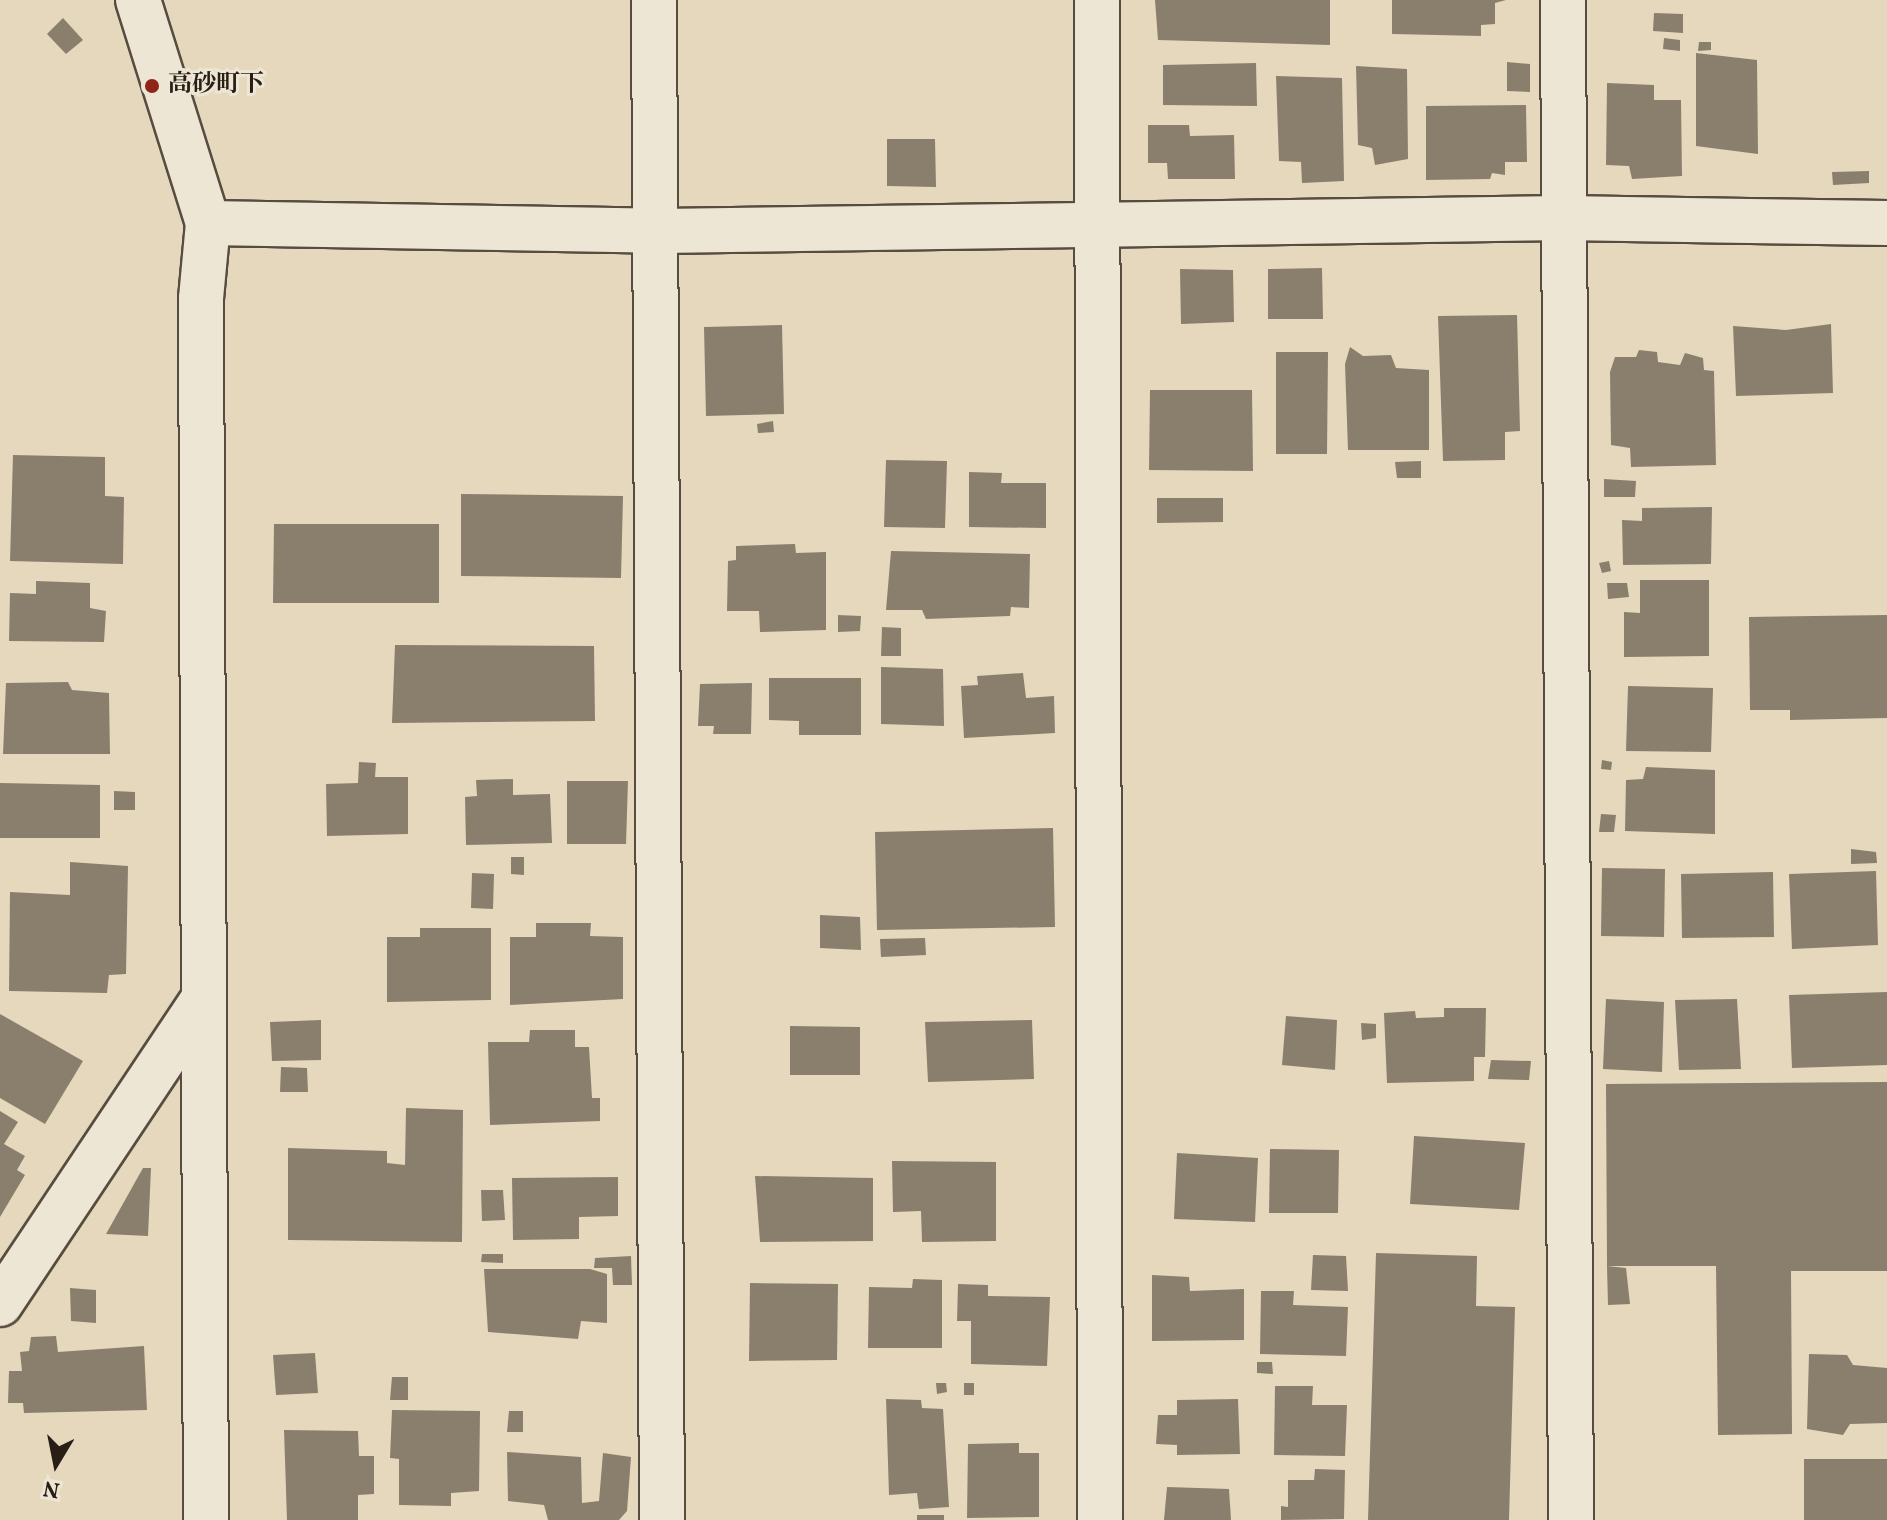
<!DOCTYPE html>
<html>
<head>
<meta charset="utf-8">
<style>
	body { margin:0 }
	#map { position:relative; width:1887px; height:1520px; overflow:hidden; background:#e5d8bd; font-family:Vollkorn,"Noto Serif JP",serif }
	div>[style] { position:absolute }
	[style*='--x'] { left:calc(var(--x)*1px); top:calc(var(--y)*1px); width:calc(var(--w)*1px); rotate:calc(var(--a)*1deg) }
	.building>* { inset:0; background:#8a7f6d }
	.roads { filter:drop-shadow(2px 0 #574c40) drop-shadow(-2px 0 #574c40) drop-shadow(0 2px #574c40) drop-shadow(0 -2px #574c40) }
	.street>* { height:44px; margin:-22px; padding:0 22px; transform-origin:22px; border-radius:22px; background:#eee6d4 }
	.secondary>* { height:44px; margin:-22px; padding:0 22px; transform-origin:22px; border-radius:22px; background:#eee6d4 }
	.dots>* { width:22px; height:22px; translate:-50% -50%; box-sizing:border-box; border:4px solid #eee6d4; border-radius:50% }
	span { translate:-50% -50%; white-space:nowrap; text-align:center; line-height:1.15; -webkit-text-stroke:6px #eee6d4; paint-order:stroke }
	.poi-label { font-size:24px; color:#281e16; font-weight:700 }
	.left { translate:0 -50%; text-align:left }
	.north { position:absolute; left:16px; top:1424px; width:80px; height:80px; -webkit-text-stroke:6px #eee6d4; paint-order:stroke; rotate:190deg; font-size:22px; font-weight:700; line-height:32px; text-align:center; color:#281e16 }
	.north::after { content:''; display:block; margin:auto; width:28px; height:36px; background:#281e16; clip-path:polygon(50% 0,100% 100%,50% 72%,0 100%) }
</style>
</head>
<body>
<div id="map">
	<div class="building">
		<div style="clip-path:polygon(1155px 0,1330px 0,1330px 45px,1158px 40px)"></div>
		<div style="clip-path:polygon(1392px 0,1506px 0,1495px 3px,1495px 24px,1481px 25px,1481px 36px,1392px 34px)"></div>
		<div style="clip-path:polygon(1654px 13px,1683px 14px,1683px 33px,1653px 31px)"></div>
		<div style="clip-path:polygon(63px 18px,83px 40px,66px 54px,47px 34px)"></div>
		<div style="clip-path:polygon(1664px 38px,1680px 40px,1680px 51px,1663px 49px)"></div>
		<div style="clip-path:polygon(1699px 42px,1711px 42px,1711px 50px,1698px 51px)"></div>
		<div style="clip-path:polygon(1696px 53px,1757px 60px,1758px 154px,1696px 146px)"></div>
		<div style="clip-path:polygon(1507px 62px,1530px 64px,1530px 92px,1507px 91px)"></div>
		<div style="clip-path:polygon(1256px 63px,1257px 106px,1163px 105px,1163px 65px)"></div>
		<div style="clip-path:polygon(1356px 66px,1407px 69px,1408px 159px,1375px 165px,1372px 148px,1358px 145px)"></div>
		<div style="clip-path:polygon(1276px 76px,1342px 78px,1344px 181px,1302px 183px,1301px 162px,1279px 161px)"></div>
		<div style="clip-path:polygon(1607px 83px,1654px 85px,1654px 100px,1681px 100px,1682px 176px,1632px 179px,1629px 166px,1606px 165px)"></div>
		<div style="clip-path:polygon(1526px 105px,1527px 162px,1505px 162px,1505px 175px,1492px 173px,1490px 179px,1426px 180px,1426px 106px)"></div>
		<div style="clip-path:polygon(1148px 125px,1189px 125px,1190px 136px,1234px 135px,1235px 179px,1168px 179px,1167px 163px,1148px 163px)"></div>
		<div style="clip-path:polygon(887px 139px,935px 139px,936px 187px,887px 186px)"></div>
		<div style="clip-path:polygon(1869px 171px,1869px 183px,1833px 185px,1832px 172px)"></div>
		<div style="clip-path:polygon(1322px 268px,1323px 319px,1268px 319px,1268px 269px)"></div>
		<div style="clip-path:polygon(1180px 269px,1233px 270px,1234px 322px,1181px 324px)"></div>
		<div style="clip-path:polygon(1517px 315px,1520px 431px,1505px 432px,1505px 460px,1443px 461px,1438px 316px)"></div>
		<div style="clip-path:polygon(1831px 324px,1833px 393px,1736px 396px,1733px 326px,1786px 330px)"></div>
		<div style="clip-path:polygon(782px 325px,784px 414px,706px 416px,704px 327px)"></div>
		<div style="clip-path:polygon(1350px 347px,1363px 356px,1391px 355px,1396px 368px,1429px 370px,1429px 450px,1348px 450px,1345px 364px)"></div>
		<div style="clip-path:polygon(1639px 350px,1657px 352px,1658px 362px,1680px 365px,1685px 353px,1703px 358px,1704px 370px,1714px 371px,1716px 465px,1631px 467px,1630px 448px,1611px 445px,1610px 372px,1615px 357px,1636px 357px)"></div>
		<div style="clip-path:polygon(1276px 352px,1328px 352px,1327px 454px,1276px 454px)"></div>
		<div style="clip-path:polygon(1150px 390px,1252px 390px,1253px 471px,1149px 470px)"></div>
		<div style="clip-path:polygon(773px 421px,774px 432px,758px 433px,757px 424px)"></div>
		<div style="clip-path:polygon(13px 455px,105px 457px,105px 496px,124px 497px,123px 564px,10px 561px)"></div>
		<div style="clip-path:polygon(886px 460px,947px 461px,945px 528px,884px 527px)"></div>
		<div style="clip-path:polygon(1421px 461px,1421px 478px,1397px 478px,1395px 462px)"></div>
		<div style="clip-path:polygon(969px 472px,1002px 473px,1001px 483px,1046px 483px,1046px 528px,969px 527px)"></div>
		<div style="clip-path:polygon(1604px 479px,1636px 481px,1635px 497px,1604px 497px)"></div>
		<div style="clip-path:polygon(461px 494px,623px 496px,621px 578px,461px 576px)"></div>
		<div style="clip-path:polygon(1157px 498px,1223px 498px,1223px 522px,1157px 523px)"></div>
		<div style="clip-path:polygon(1712px 507px,1711px 564px,1623px 565px,1622px 520px,1642px 521px,1642px 508px)"></div>
		<div style="clip-path:polygon(274px 524px,439px 524px,439px 603px,273px 603px)"></div>
		<div style="clip-path:polygon(795px 544px,796px 553px,826px 552px,826px 630px,760px 632px,759px 611px,727px 611px,728px 561px,736px 560px,736px 546px)"></div>
		<div style="clip-path:polygon(891px 551px,1030px 554px,1029px 608px,1011px 607px,1010px 616px,926px 619px,922px 610px,886px 610px)"></div>
		<div style="clip-path:polygon(1609px 561px,1611px 571px,1602px 573px,1599px 563px)"></div>
		<div style="clip-path:polygon(1640px 580px,1709px 580px,1709px 656px,1624px 657px,1624px 612px,1640px 613px)"></div>
		<div style="clip-path:polygon(36px 581px,90px 583px,90px 608px,106px 611px,104px 642px,9px 641px,10px 593px,36px 594px)"></div>
		<div style="clip-path:polygon(1607px 583px,1627px 583px,1629px 597px,1608px 599px)"></div>
		<div style="clip-path:polygon(838px 615px,861px 616px,860px 631px,838px 632px)"></div>
		<div style="clip-path:polygon(1887px 615px,1887px 718px,1790px 720px,1790px 710px,1750px 710px,1749px 617px)"></div>
		<div style="clip-path:polygon(882px 627px,901px 628px,901px 656px,881px 656px)"></div>
		<div style="clip-path:polygon(395px 645px,594px 646px,595px 721px,392px 723px)"></div>
		<div style="clip-path:polygon(881px 667px,943px 669px,944px 726px,881px 724px)"></div>
		<div style="clip-path:polygon(1023px 673px,1026px 698px,1054px 696px,1055px 733px,964px 738px,961px 686px,978px 685px,977px 676px)"></div>
		<div style="clip-path:polygon(769px 678px,861px 678px,861px 735px,799px 735px,799px 721px,769px 720px)"></div>
		<div style="clip-path:polygon(68px 682px,72px 690px,109px 693px,110px 754px,3px 754px,6px 683px)"></div>
		<div style="clip-path:polygon(752px 683px,751px 734px,713px 734px,714px 726px,698px 726px,700px 684px)"></div>
		<div style="clip-path:polygon(1628px 686px,1713px 688px,1711px 752px,1626px 751px)"></div>
		<div style="clip-path:polygon(1602px 760px,1612px 762px,1611px 770px,1601px 769px)"></div>
		<div style="clip-path:polygon(359px 762px,376px 763px,375px 777px,408px 777px,408px 834px,327px 836px,326px 784px,358px 783px)"></div>
		<div style="clip-path:polygon(1646px 767px,1715px 770px,1715px 834px,1625px 831px,1626px 780px,1643px 779px)"></div>
		<div style="clip-path:polygon(513px 779px,513px 795px,550px 794px,552px 843px,466px 845px,465px 797px,477px 796px,476px 780px)"></div>
		<div style="clip-path:polygon(567px 781px,628px 781px,626px 844px,567px 844px)"></div>
		<div style="clip-path:polygon(0 783px,100px 785px,100px 838px,0 838px)"></div>
		<div style="clip-path:polygon(114px 791px,135px 792px,135px 810px,114px 810px)"></div>
		<div style="clip-path:polygon(1601px 814px,1616px 815px,1614px 832px,1599px 832px)"></div>
		<div style="clip-path:polygon(1053px 828px,1055px 927px,877px 930px,875px 832px)"></div>
		<div style="clip-path:polygon(1851px 849px,1876px 852px,1877px 863px,1851px 864px)"></div>
		<div style="clip-path:polygon(511px 857px,524px 857px,524px 875px,511px 874px)"></div>
		<div style="clip-path:polygon(70px 862px,128px 866px,126px 974px,109px 975px,107px 993px,9px 991px,10px 892px,70px 895px)"></div>
		<div style="clip-path:polygon(1602px 868px,1665px 869px,1664px 937px,1601px 936px)"></div>
		<div style="clip-path:polygon(1876px 871px,1878px 945px,1792px 949px,1789px 874px)"></div>
		<div style="clip-path:polygon(1773px 872px,1774px 937px,1682px 938px,1681px 874px)"></div>
		<div style="clip-path:polygon(472px 873px,494px 874px,493px 909px,471px 908px)"></div>
		<div style="clip-path:polygon(820px 915px,860px 917px,861px 950px,820px 948px)"></div>
		<div style="clip-path:polygon(536px 923px,591px 923px,590px 936px,623px 937px,623px 999px,510px 1005px,510px 937px,536px 937px)"></div>
		<div style="clip-path:polygon(420px 928px,491px 928px,491px 1000px,387px 1002px,387px 937px,420px 937px)"></div>
		<div style="clip-path:polygon(925px 938px,926px 955px,881px 957px,880px 939px)"></div>
		<div style="clip-path:polygon(1887px 992px,1887px 1065px,1792px 1068px,1789px 995px)"></div>
		<div style="clip-path:polygon(1606px 999px,1664px 1002px,1662px 1072px,1603px 1069px)"></div>
		<div style="clip-path:polygon(1737px 999px,1741px 1069px,1679px 1070px,1675px 1000px)"></div>
		<div style="clip-path:polygon(1444px 1008px,1486px 1008px,1485px 1057px,1474px 1057px,1474px 1081px,1387px 1083px,1384px 1013px,1415px 1011px,1416px 1018px,1444px 1017px)"></div>
		<div style="clip-path:polygon(0 1014px,83px 1061px,45px 1124px,0 1098px)"></div>
		<div style="clip-path:polygon(1286px 1016px,1337px 1020px,1335px 1070px,1282px 1065px)"></div>
		<div style="clip-path:polygon(321px 1020px,321px 1060px,272px 1061px,270px 1022px)"></div>
		<div style="clip-path:polygon(1032px 1020px,1034px 1079px,928px 1082px,925px 1022px)"></div>
		<div style="clip-path:polygon(1361px 1023px,1376px 1024px,1376px 1038px,1362px 1040px)"></div>
		<div style="clip-path:polygon(790px 1026px,860px 1027px,860px 1075px,790px 1075px)"></div>
		<div style="clip-path:polygon(530px 1030px,575px 1030px,575px 1047px,589px 1047px,592px 1098px,600px 1098px,600px 1121px,490px 1125px,488px 1042px,529px 1042px)"></div>
		<div style="clip-path:polygon(1491px 1060px,1531px 1061px,1529px 1080px,1488px 1079px)"></div>
		<div style="clip-path:polygon(281px 1067px,307px 1068px,308px 1092px,280px 1092px)"></div>
		<div style="clip-path:polygon(1887px 1082px,1887px 1271px,1791px 1271px,1792px 1434px,1718px 1435px,1716px 1266px,1607px 1266px,1606px 1084px)"></div>
		<div style="clip-path:polygon(406px 1108px,463px 1110px,462px 1242px,288px 1240px,288px 1148px,387px 1151px,387px 1163px,405px 1165px)"></div>
		<div style="clip-path:polygon(0 1111px,18px 1122px,4px 1144px,25px 1156px,17px 1170px,25px 1175px,0 1217px)"></div>
		<div style="clip-path:polygon(1414px 1136px,1525px 1143px,1519px 1210px,1410px 1204px)"></div>
		<div style="clip-path:polygon(1270px 1149px,1339px 1150px,1338px 1213px,1269px 1213px)"></div>
		<div style="clip-path:polygon(1177px 1153px,1258px 1158px,1255px 1222px,1174px 1219px)"></div>
		<div style="clip-path:polygon(892px 1161px,996px 1162px,996px 1241px,922px 1242px,921px 1211px,893px 1212px)"></div>
		<div style="clip-path:polygon(143px 1168px,151px 1168px,148px 1236px,106px 1234px)"></div>
		<div style="clip-path:polygon(755px 1176px,873px 1178px,873px 1241px,760px 1242px)"></div>
		<div style="clip-path:polygon(618px 1177px,618px 1216px,579px 1217px,579px 1239px,513px 1240px,512px 1178px)"></div>
		<div style="clip-path:polygon(481px 1190px,503px 1190px,505px 1220px,482px 1221px)"></div>
		<div style="clip-path:polygon(1376px 1253px,1477px 1256px,1476px 1306px,1515px 1307px,1509px 1520px,1368px 1520px)"></div>
		<div style="clip-path:polygon(482px 1254px,503px 1254px,503px 1263px,481px 1262px)"></div>
		<div style="clip-path:polygon(1313px 1255px,1346px 1256px,1348px 1291px,1311px 1290px)"></div>
		<div style="clip-path:polygon(631px 1256px,632px 1285px,613px 1285px,612px 1268px,594px 1268px,595px 1258px)"></div>
		<div style="clip-path:polygon(1607px 1266px,1626px 1268px,1630px 1304px,1608px 1305px)"></div>
		<div style="clip-path:polygon(484px 1269px,590px 1269px,607px 1274px,607px 1323px,581px 1321px,578px 1339px,488px 1332px)"></div>
		<div style="clip-path:polygon(1152px 1275px,1189px 1277px,1190px 1291px,1244px 1289px,1244px 1340px,1152px 1341px)"></div>
		<div style="clip-path:polygon(913px 1279px,942px 1280px,942px 1348px,868px 1348px,869px 1287px,912px 1288px)"></div>
		<div style="clip-path:polygon(750px 1283px,838px 1284px,837px 1360px,749px 1361px)"></div>
		<div style="clip-path:polygon(958px 1284px,988px 1285px,988px 1296px,1050px 1297px,1047px 1366px,971px 1364px,971px 1321px,957px 1321px)"></div>
		<div style="clip-path:polygon(70px 1288px,96px 1290px,96px 1323px,71px 1321px)"></div>
		<div style="clip-path:polygon(1261px 1291px,1294px 1291px,1293px 1305px,1348px 1307px,1346px 1356px,1260px 1354px)"></div>
		<div style="clip-path:polygon(56px 1336px,58px 1352px,144px 1346px,147px 1410px,24px 1413px,23px 1403px,8px 1403px,9px 1371px,22px 1371px,20px 1352px,29px 1351px,31px 1337px)"></div>
		<div style="clip-path:polygon(315px 1353px,318px 1393px,276px 1395px,273px 1355px)"></div>
		<div style="clip-path:polygon(1809px 1354px,1847px 1355px,1853px 1365px,1887px 1368px,1887px 1423px,1850px 1424px,1843px 1435px,1807px 1429px)"></div>
		<div style="clip-path:polygon(1257px 1362px,1272px 1362px,1273px 1374px,1257px 1373px)"></div>
		<div style="clip-path:polygon(392px 1377px,408px 1377px,408px 1400px,390px 1400px)"></div>
		<div style="clip-path:polygon(936px 1383px,946px 1383px,947px 1392px,937px 1394px)"></div>
		<div style="clip-path:polygon(964px 1383px,974px 1383px,974px 1395px,964px 1395px)"></div>
		<div style="clip-path:polygon(1275px 1386px,1313px 1386px,1312px 1405px,1347px 1405px,1345px 1456px,1274px 1455px)"></div>
		<div style="clip-path:polygon(886px 1399px,921px 1400px,922px 1408px,943px 1409px,949px 1507px,919px 1509px,917px 1493px,889px 1495px)"></div>
		<div style="clip-path:polygon(1238px 1399px,1240px 1454px,1177px 1455px,1177px 1445px,1156px 1444px,1158px 1415px,1177px 1415px,1177px 1400px)"></div>
		<div style="clip-path:polygon(392px 1410px,480px 1411px,479px 1491px,451px 1493px,451px 1506px,399px 1505px,399px 1459px,390px 1458px)"></div>
		<div style="clip-path:polygon(509px 1411px,523px 1411px,523px 1432px,507px 1432px)"></div>
		<div style="clip-path:polygon(284px 1430px,358px 1431px,359px 1456px,374px 1456px,374px 1494px,358px 1495px,358px 1520px,287px 1520px)"></div>
		<div style="clip-path:polygon(1019px 1443px,1019px 1453px,1039px 1453px,1039px 1517px,967px 1518px,968px 1444px)"></div>
		<div style="clip-path:polygon(507px 1452px,581px 1457px,582px 1503px,599px 1501px,603px 1453px,631px 1457px,627px 1511px,619px 1520px,548px 1520px,544px 1505px,508px 1501px)"></div>
		<div style="clip-path:polygon(1804px 1459px,1887px 1459px,1887px 1520px,1804px 1520px)"></div>
		<div style="clip-path:polygon(1315px 1469px,1345px 1470px,1344px 1519px,1281px 1520px,1281px 1506px,1288px 1507px,1288px 1480px,1314px 1480px)"></div>
		<div style="clip-path:polygon(1167px 1487px,1229px 1489px,1231px 1520px,1164px 1520px)"></div>
		<div style="clip-path:polygon(917px 1515px,944px 1515px,944px 1520px,917px 1520px)"></div>
	</div>
	<div class="roads">
		<div class="street">
			<div style="--x:654;--y:0;--w:1520;--a:89.7"></div>
			<div style="--x:1563;--y:0;--w:1520;--a:89.7"></div>
			<div style="--x:208;--y:223;--w:450;--a:1"></div>
			<div style="--x:658;--y:231;--w:905;--a:-0.82"></div>
			<div style="--x:1563;--y:218;--w:324;--a:0.9"></div>
			<div style="--x:0;--y:1304;--w:362;--a:-56.3"></div>
		</div>
		<div class="secondary">
			<div style="--x:138;--y:0;--w:234;--a:72.6"></div>
			<div style="--x:208;--y:223;--w:75;--a:95.3"></div>
			<div style="--x:201;--y:298;--w:1222;--a:89.77"></div>
			<div style="--x:1097;--y:0;--w:1520;--a:89.89"></div>
		</div>
	</div>
	<div class="dots">
		<div style="left:152px;top:86px;background:#8f2418"></div>
	</div>
	<div class="poi-label">
		<span class="left" style="left:168px;top:86px">高砂町下</span>
	</div>
	<div class="north">N</div>
</div>
</body>
</html>
